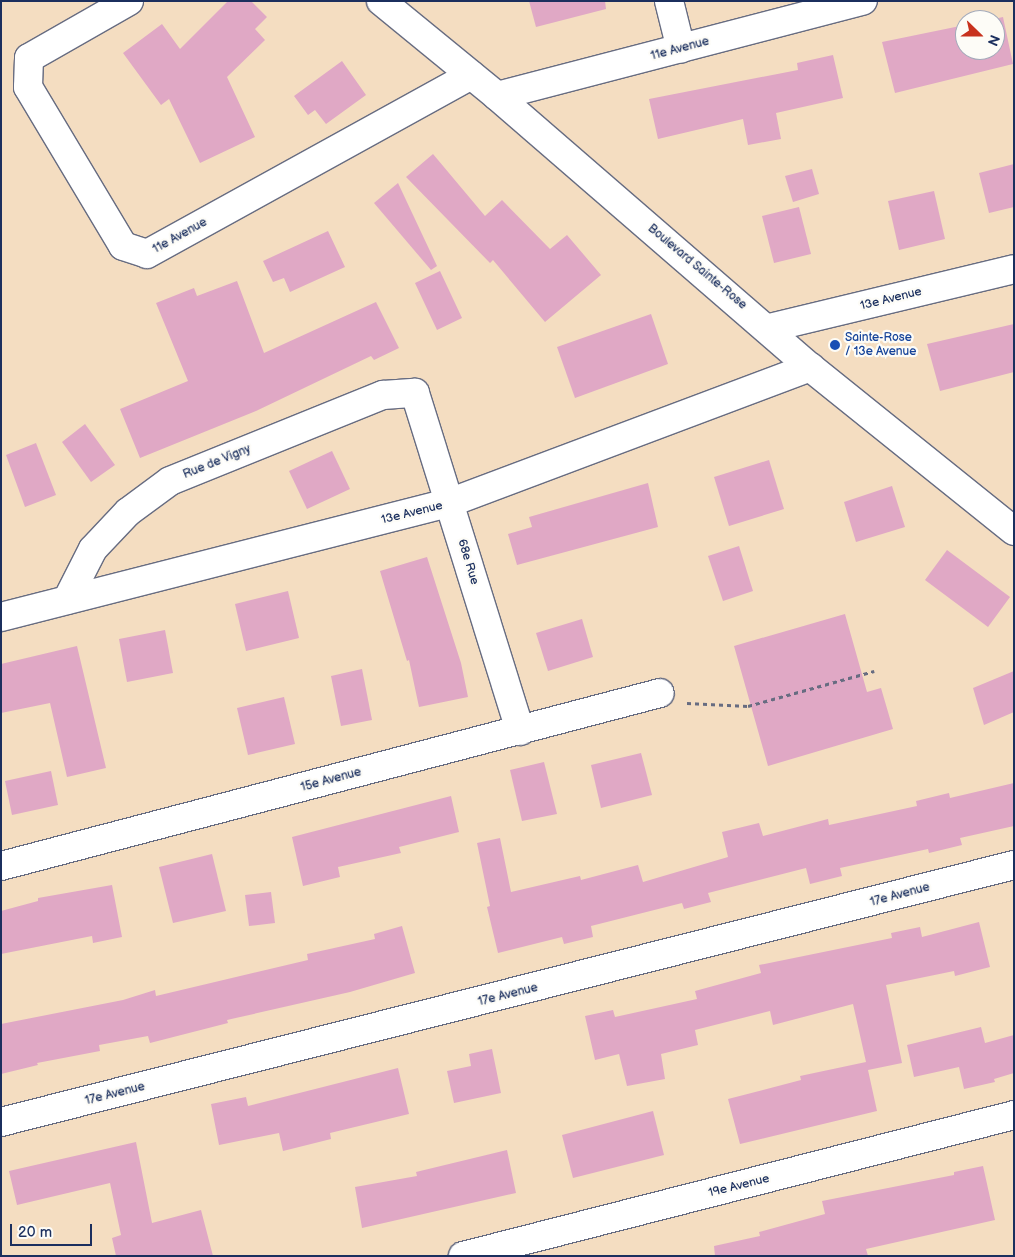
<!DOCTYPE html>
<html>
<head>
<meta charset="utf-8">
<style>
	body { margin:0 }
	#map { position:relative; width:1015px; height:1257px; overflow:hidden; background:#f4ddc1; font-family:"Balsamiq Sans",sans-serif }
	div>[style] { position:absolute }
	[style*='--x'] { left:calc(var(--x)*1px); top:calc(var(--y)*1px); width:calc(var(--w)*1px); rotate:calc(var(--a)*1deg) }
	.building>* { inset:0; background:#e0a8c5 }
	.path>* { height:3px; margin-top:-1.5px; transform-origin:0; background:repeating-linear-gradient(90deg,#676c81 0 4px,transparent 0 8px) }
	.roads { filter:drop-shadow(1px 0 #676c81) drop-shadow(-1px 0 #676c81) drop-shadow(0 1px #676c81) drop-shadow(0 -1px #676c81) }
	.minor>* { height:28px; margin:-14px; padding:0 14px; transform-origin:14px; border-radius:14px; background:#fff }
	.dots>* { width:14px; height:14px; translate:-50% -50%; box-sizing:border-box; border:2px solid #fdfcf7; border-radius:50% }
	span { translate:-50% -50%; white-space:nowrap; text-align:center; line-height:1.15; -webkit-text-stroke:4.5px #fdfcf7; paint-order:stroke }
	.street-label { font-size:12px; color:#1b2f5e }
	.transit-label { font-size:12px; color:#164399 }
	.left { translate:0 -50%; text-align:left }
	.frame { position:absolute; inset:0; border:2px solid #1b2f5e; pointer-events:none }
	.north { position:absolute; left:955px; top:10px; width:50px; height:50px; box-sizing:border-box; background:#fdfcf7; border:1px solid #a3aaba; border-radius:50%; rotate:112deg; font-size:14px; font-weight:700; line-height:20px; text-align:center; color:#1b2f5e }
	.north::after { content:''; display:block; margin:auto; width:18px; height:22px; background:#c8321e; clip-path:polygon(50% 0,100% 100%,50% 72%,0 100%) }
	.scale { position:absolute; left:10px; top:1224px; width:82px; height:22px; box-sizing:border-box; border:2px solid #1b2f5e; border-top:0; padding-left:6px; font-size:15px; line-height:18px; white-space:nowrap; color:#1b2f5e; -webkit-text-stroke:4px #fdfcf7; paint-order:stroke }
</style>
</head>
<body>
<div id="map">
	<div class="building">
		<div style="clip-path:polygon(228px 1px,251px 1px,267px 17px,255px 29px,265px 40px,227px 77px,255px 137px,200px 163px,169px 99px,161px 105px,123px 53px,162px 24px,180px 49px)"></div>
		<div style="clip-path:polygon(529px 1px,605px 1px,606px 9px,536px 27px)"></div>
		<div style="clip-path:polygon(1003px 17px,1013px 64px,895px 93px,882px 42px,965px 25px,965px 50px,995px 50px,995px 20px,990px 20px)"></div>
		<div style="clip-path:polygon(833px 55px,843px 98px,776px 113px,781px 139px,748px 145px,743px 119px,658px 139px,649px 99px,798px 70px,797px 63px)"></div>
		<div style="clip-path:polygon(342px 61px,366px 95px,326px 124px,315px 110px,308px 115px,294px 96px)"></div>
		<div style="clip-path:polygon(433px 154px,485px 216px,502px 200px,550px 249px,567px 235px,601px 275px,545px 322px,493px 260px,490px 263px,406px 177px)"></div>
		<div style="clip-path:polygon(1014px 164px,1014px 207px,989px 213px,979px 173px)"></div>
		<div style="clip-path:polygon(812px 169px,819px 194px,793px 202px,785px 176px)"></div>
		<div style="clip-path:polygon(398px 183px,437px 266px,431px 270px,374px 203px)"></div>
		<div style="clip-path:polygon(934px 191px,945px 239px,899px 250px,888px 201px)"></div>
		<div style="clip-path:polygon(799px 207px,811px 254px,774px 263px,762px 216px)"></div>
		<div style="clip-path:polygon(328px 231px,345px 267px,290px 292px,284px 278px,273px 282px,263px 261px)"></div>
		<div style="clip-path:polygon(440px 271px,462px 318px,437px 330px,415px 283px)"></div>
		<div style="clip-path:polygon(237px 281px,264px 353px,376px 302px,399px 348px,374px 360px,371px 356px,256px 411px,140px 458px,120px 409px,188px 381px,156px 303px,194px 288px,197px 296px)"></div>
		<div style="clip-path:polygon(651px 314px,668px 364px,575px 398px,557px 347px)"></div>
		<div style="clip-path:polygon(1014px 324px,1014px 372px,940px 391px,927px 344px)"></div>
		<div style="clip-path:polygon(85px 424px,115px 465px,91px 482px,62px 442px)"></div>
		<div style="clip-path:polygon(36px 443px,56px 495px,25px 507px,6px 455px)"></div>
		<div style="clip-path:polygon(332px 451px,350px 489px,307px 509px,289px 471px)"></div>
		<div style="clip-path:polygon(769px 460px,784px 509px,729px 526px,714px 477px)"></div>
		<div style="clip-path:polygon(648px 483px,658px 527px,517px 565px,508px 534px,532px 527px,529px 517px)"></div>
		<div style="clip-path:polygon(892px 486px,905px 527px,856px 542px,844px 502px)"></div>
		<div style="clip-path:polygon(739px 546px,753px 591px,723px 601px,708px 556px)"></div>
		<div style="clip-path:polygon(947px 550px,1010px 597px,988px 627px,925px 580px)"></div>
		<div style="clip-path:polygon(427px 557px,461px 663px,468px 697px,419px 707px,409px 660px,407px 661px,380px 571px)"></div>
		<div style="clip-path:polygon(288px 591px,299px 638px,246px 651px,235px 604px)"></div>
		<div style="clip-path:polygon(845px 614px,867px 692px,881px 688px,893px 729px,768px 766px,734px 646px)"></div>
		<div style="clip-path:polygon(582px 619px,593px 657px,548px 671px,536px 633px)"></div>
		<div style="clip-path:polygon(165px 630px,173px 673px,127px 682px,119px 639px)"></div>
		<div style="clip-path:polygon(77px 646px,106px 768px,67px 777px,50px 703px,1px 713px,1px 664px)"></div>
		<div style="clip-path:polygon(362px 669px,372px 720px,341px 726px,331px 676px)"></div>
		<div style="clip-path:polygon(1014px 671px,1014px 712px,984px 725px,973px 688px)"></div>
		<div style="clip-path:polygon(284px 697px,295px 744px,248px 755px,237px 708px)"></div>
		<div style="clip-path:polygon(641px 753px,652px 795px,601px 808px,591px 765px)"></div>
		<div style="clip-path:polygon(544px 762px,557px 814px,522px 821px,510px 770px)"></div>
		<div style="clip-path:polygon(51px 771px,58px 805px,12px 815px,5px 781px)"></div>
		<div style="clip-path:polygon(1014px 783px,1014px 826px,960px 838px,962px 845px,929px 853px,928px 849px,840px 868px,842px 876px,810px 884px,806px 868px,708px 893px,711px 902px,684px 909px,682px 903px,591px 926px,593px 937px,564px 944px,562px 937px,498px 953px,487px 907px,490px 906px,477px 843px,500px 838px,511px 892px,580px 876px,581px 880px,638px 865px,643px 882px,728px 857px,722px 832px,759px 823px,763px 836px,828px 819px,829px 825px,917px 806px,916px 801px,949px 793px,950px 798px)"></div>
		<div style="clip-path:polygon(451px 796px,459px 832px,399px 847px,401px 853px,338px 867px,340px 877px,303px 886px,292px 837px)"></div>
		<div style="clip-path:polygon(212px 854px,226px 911px,173px 923px,159px 867px)"></div>
		<div style="clip-path:polygon(112px 885px,122px 937px,93px 943px,92px 936px,1px 954px,1px 911px,38px 901px,38px 898px)"></div>
		<div style="clip-path:polygon(271px 892px,275px 923px,249px 926px,245px 895px)"></div>
		<div style="clip-path:polygon(979px 922px,990px 967px,955px 976px,954px 971px,886px 985px,902px 1063px,868px 1070px,877px 1111px,740px 1144px,728px 1099px,801px 1080px,800px 1076px,866px 1062px,853px 1004px,773px 1025px,770px 1011px,695px 1030px,698px 1045px,661px 1054px,665px 1079px,627px 1086px,619px 1054px,595px 1060px,585px 1016px,613px 1010px,615px 1017px,697px 999px,695px 991px,761px 973px,759px 965px,892px 938px,891px 933px,920px 927px,922px 937px)"></div>
		<div style="clip-path:polygon(402px 926px,415px 973px,350px 992px,227px 1020px,228px 1023px,150px 1043px,148px 1036px,99px 1045px,100px 1051px,37px 1063px,38px 1065px,1px 1074px,1px 1024px,123px 1000px,155px 990px,156px 996px,308px 960px,307px 954px,375px 939px,374px 934px)"></div>
		<div style="clip-path:polygon(981px 1027px,985px 1043px,1014px 1035px,1014px 1073px,994px 1079px,995px 1082px,964px 1089px,959px 1067px,914px 1077px,907px 1045px)"></div>
		<div style="clip-path:polygon(492px 1049px,501px 1093px,454px 1103px,447px 1071px,471px 1066px,469px 1054px)"></div>
		<div style="clip-path:polygon(398px 1068px,409px 1114px,330px 1133px,331px 1139px,283px 1151px,279px 1133px,219px 1145px,211px 1104px,246px 1097px,248px 1106px)"></div>
		<div style="clip-path:polygon(653px 1111px,664px 1155px,573px 1178px,562px 1135px)"></div>
		<div style="clip-path:polygon(136px 1142px,152px 1223px,201px 1210px,213px 1256px,116px 1256px,112px 1238px,121px 1235px,110px 1183px,17px 1205px,9px 1171px)"></div>
		<div style="clip-path:polygon(507px 1150px,516px 1193px,362px 1228px,355px 1187px,417px 1176px,416px 1172px)"></div>
		<div style="clip-path:polygon(983px 1166px,995px 1220px,866px 1249px,868px 1256px,715px 1256px,714px 1246px,760px 1236px,759px 1232px,825px 1214px,822px 1201px,954px 1175px,954px 1172px)"></div>
	</div>
	<div class="path">
		<div style="--x:687;--y:703;--w:61;--a:2.8"></div>
		<div style="--x:748;--y:706;--w:131;--a:-15.5"></div>
	</div>
	<div class="roads">
		<div class="minor">
			<div style="--x:129;--y:1;--w:115;--a:150.3"></div>
			<div style="--x:29;--y:58;--w:29;--a:92"></div>
			<div style="--x:28;--y:87;--w:185;--a:59.1"></div>
			<div style="--x:123;--y:246;--w:25;--a:18"></div>
			<div style="--x:147;--y:254;--w:370;--a:-28.9"></div>
			<div style="--x:381;--y:1;--w:150;--a:39.3"></div>
			<div style="--x:497;--y:96;--w:414;--a:40.9"></div>
			<div style="--x:810;--y:367;--w:262;--a:38.8"></div>
			<div style="--x:669;--y:1;--w:49;--a:76"></div>
			<div style="--x:497;--y:96;--w:378;--a:-14.6"></div>
			<div style="--x:769;--y:328;--w:252;--a:-13.5"></div>
			<div style="--x:67;--y:600;--w:57;--a:-63"></div>
			<div style="--x:93;--y:549;--w:51;--a:-46.6"></div>
			<div style="--x:128;--y:512;--w:52;--a:-36.4"></div>
			<div style="--x:170;--y:481;--w:230;--a:-22"></div>
			<div style="--x:383;--y:395;--w:32;--a:-4"></div>
			<div style="--x:415;--y:393;--w:354;--a:72.7"></div>
			<div style="--x:1;--y:617;--w:462;--a:-14.3"></div>
			<div style="--x:449;--y:503;--w:386;--a:-20.6"></div>
			<div style="--x:1;--y:866;--w:681;--a:-14.71"></div>
			<div style="--x:1;--y:1122;--w:1045;--a:-14.24"></div>
			<div style="--x:463;--y:1256;--w:569;--a:-14.35"></div>
		</div>
	</div>
	<div class="dots">
		<div style="left:835px;top:345px;background:#1a4fb4"></div>
	</div>
	<div class="street-label">
		<span style="left:680px;top:49px;rotate:-15deg">11e Avenue</span>
		<span style="left:180px;top:236px;rotate:-29deg">11e Avenue</span>
		<span style="left:697px;top:267px;rotate:40deg">Boulevard Sainte-Rose</span>
		<span style="left:891px;top:299px;rotate:-14deg">13e Avenue</span>
		<span style="left:217px;top:462px;rotate:-22deg">Rue de Vigny</span>
		<span style="left:412px;top:513px;rotate:-14deg">13e Avenue</span>
		<span style="left:468px;top:562px;rotate:73deg">68e Rue</span>
		<span style="left:331px;top:780px;rotate:-15deg">15e Avenue</span>
		<span style="left:900px;top:895px;rotate:-15deg">17e Avenue</span>
		<span style="left:508px;top:995px;rotate:-14deg">17e Avenue</span>
		<span style="left:115px;top:1094px;rotate:-14deg">17e Avenue</span>
		<span style="left:739px;top:1186px;rotate:-14deg">19e Avenue</span>
	</div>
	<div class="transit-label">
		<span class="left" style="left:845px;top:345px">Sainte-Rose<br>/ 13e Avenue</span>
	</div>
	<div class="frame"></div>
	<div class="north">N</div>
	<div class="scale">20 m</div>
</div>
</body>
</html>
